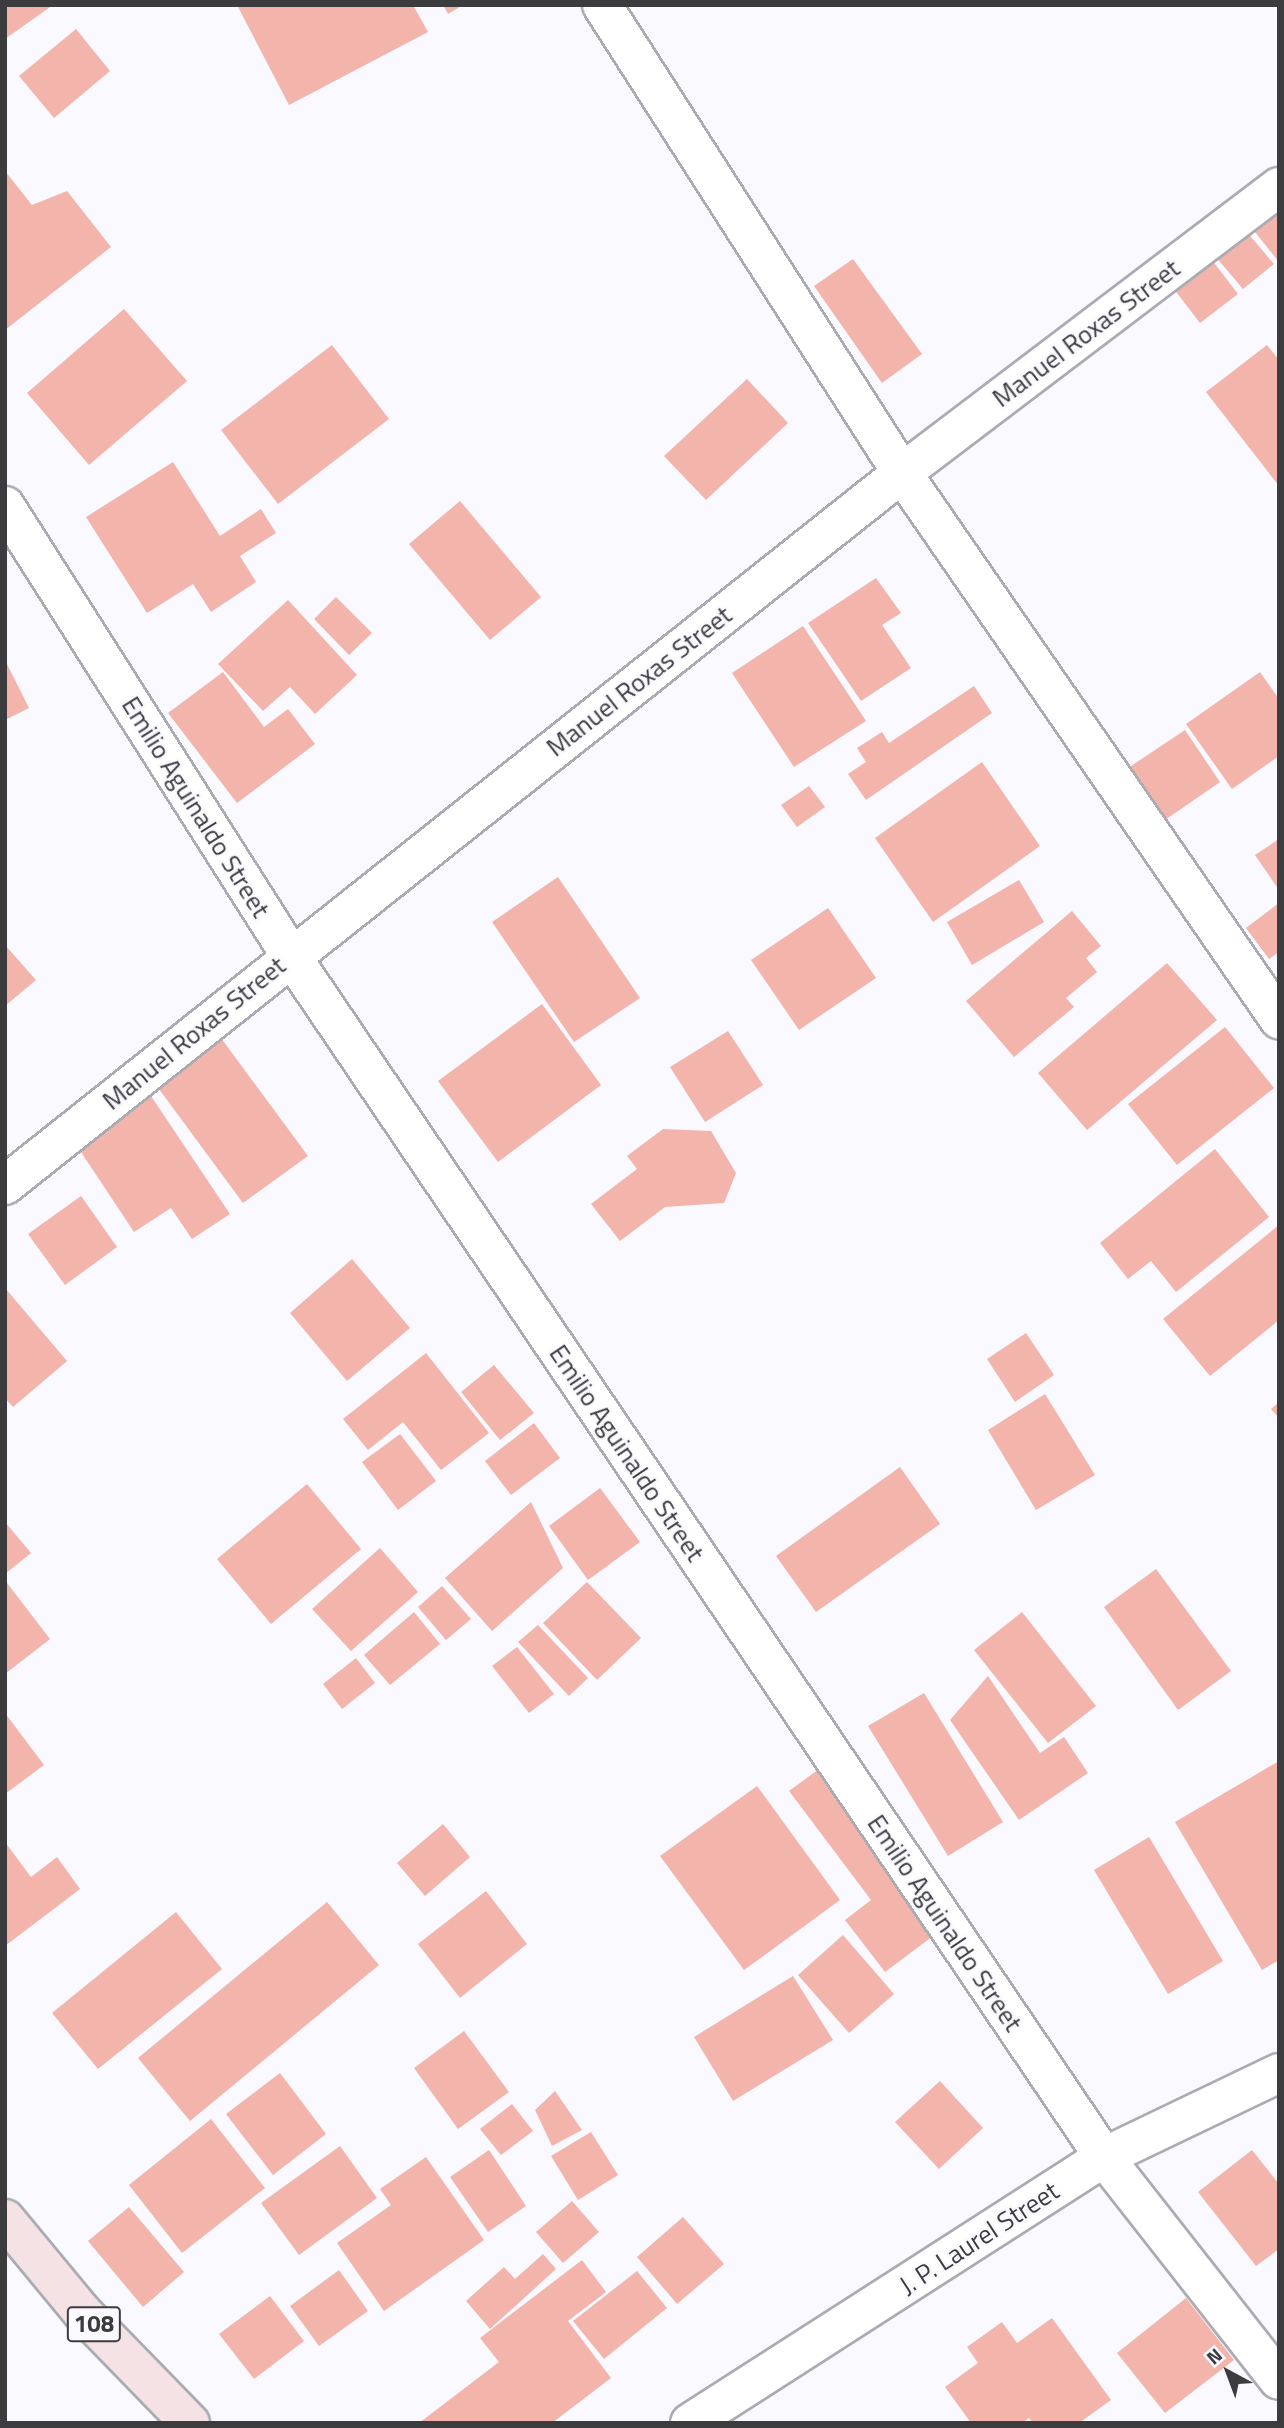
<!DOCTYPE html>
<html>
<head>
<meta charset="utf-8">
<style>
	body { margin:0 }
	#map { position:relative; width:1284px; height:2428px; overflow:hidden; background:#faf9ff; font-family:"Titillium Web",sans-serif }
	div>[style] { position:absolute }
	[style*='--x'] { left:calc(var(--x)*1px); top:calc(var(--y)*1px); width:calc(var(--w)*1px); rotate:calc(var(--a)*1deg) }
	.building>* { inset:0; background:#f2b4ab }
	.roads { filter:drop-shadow(2px 0 #ababb3) drop-shadow(-2px 0 #ababb3) drop-shadow(0 2px #ababb3) drop-shadow(0 -2px #ababb3) }
	.minor>* { height:38px; margin:-19px; padding:0 19px; transform-origin:19px; border-radius:19px; background:#fff }
	.tertiary>* { height:38px; margin:-19px; padding:0 19px; transform-origin:19px; border-radius:19px; background:#fff }
	.primary>* { height:38px; margin:-19px; padding:0 19px; transform-origin:19px; border-radius:19px; background:#f4e2e4 }
	span { translate:-50% -50%; white-space:nowrap; text-align:center; line-height:1.15; -webkit-text-stroke:5px #faf9ff; paint-order:stroke }
	.shield-label span { padding:2px 5px; background:#faf9ff; border:2px solid; border-radius:5px; -webkit-text-stroke-width:0 }
	.shield-label { font-size:24px; color:#3c3c3f; font-weight:700 }
	.street-label { font-size:26px; color:#3c3c3f }
	.frame { position:absolute; inset:0; border:7px solid #3c3c3f; pointer-events:none }
	.north { position:absolute; left:1193px; top:2337px; width:70px; height:70px; -webkit-text-stroke:5px #faf9ff; paint-order:stroke; rotate:319deg; font-size:19px; font-weight:700; line-height:28px; text-align:center; color:#3c3c3f }
	.north::after { content:''; display:block; margin:auto; width:24px; height:32px; background:#3c3c3f; clip-path:polygon(50% 0,100% 100%,50% 72%,0 100%) }
</style>
</head>
<body>
<div id="map">
	<div class="building">
		<div style="clip-path:polygon(5px 5px,53px 5px,5px 39px)"></div>
		<div style="clip-path:polygon(237px 5px,413px 5px,428px 32px,289px 105px)"></div>
		<div style="clip-path:polygon(443px 5px,463px 5px,448px 14px)"></div>
		<div style="clip-path:polygon(76px 29px,110px 71px,54px 118px,19px 76px)"></div>
		<div style="clip-path:polygon(5px 171px,32px 205px,67px 191px,111px 247px,5px 330px)"></div>
		<div style="clip-path:polygon(1279px 195px,1279px 262px,1247px 222px)"></div>
		<div style="clip-path:polygon(1240px 224px,1274px 264px,1243px 289px,1210px 250px)"></div>
		<div style="clip-path:polygon(1205px 251px,1238px 294px,1200px 323px,1167px 280px)"></div>
		<div style="clip-path:polygon(853px 259px,922px 354px,882px 383px,814px 286px)"></div>
		<div style="clip-path:polygon(124px 309px,187px 381px,89px 465px,27px 393px)"></div>
		<div style="clip-path:polygon(332px 345px,389px 419px,278px 504px,221px 430px)"></div>
		<div style="clip-path:polygon(1267px 345px,1279px 360px,1279px 486px,1206px 392px)"></div>
		<div style="clip-path:polygon(747px 379px,788px 423px,706px 500px,664px 456px)"></div>
		<div style="clip-path:polygon(173px 462px,220px 536px,261px 509px,276px 533px,240px 556px,256px 582px,211px 612px,193px 584px,147px 613px,86px 517px)"></div>
		<div style="clip-path:polygon(460px 501px,541px 597px,490px 640px,409px 544px)"></div>
		<div style="clip-path:polygon(876px 578px,901px 613px,882px 625px,911px 668px,861px 701px,808px 623px)"></div>
		<div style="clip-path:polygon(336px 597px,372px 633px,349px 655px,314px 619px)"></div>
		<div style="clip-path:polygon(288px 600px,357px 675px,315px 714px,290px 687px,263px 711px,218px 664px)"></div>
		<div style="clip-path:polygon(803px 626px,866px 721px,794px 767px,732px 673px)"></div>
		<div style="clip-path:polygon(5px 660px,29px 708px,5px 720px)"></div>
		<div style="clip-path:polygon(223px 672px,264px 727px,288px 709px,315px 744px,237px 803px,168px 713px)"></div>
		<div style="clip-path:polygon(1260px 672px,1279px 699px,1279px 756px,1232px 789px,1186px 724px)"></div>
		<div style="clip-path:polygon(974px 686px,992px 713px,866px 800px,848px 774px,866px 762px,857px 748px,882px 732px,889px 743px)"></div>
		<div style="clip-path:polygon(1185px 730px,1220px 782px,1165px 820px,1128px 768px)"></div>
		<div style="clip-path:polygon(982px 762px,1040px 846px,933px 922px,875px 838px)"></div>
		<div style="clip-path:polygon(809px 786px,825px 807px,797px 827px,781px 805px)"></div>
		<div style="clip-path:polygon(1279px 839px,1279px 890px,1255px 855px)"></div>
		<div style="clip-path:polygon(558px 877px,640px 998px,574px 1042px,492px 922px)"></div>
		<div style="clip-path:polygon(1019px 880px,1044px 922px,972px 965px,947px 922px)"></div>
		<div style="clip-path:polygon(1279px 903px,1279px 952px,1269px 959px,1246px 928px)"></div>
		<div style="clip-path:polygon(828px 908px,876px 978px,799px 1030px,751px 960px)"></div>
		<div style="clip-path:polygon(1072px 911px,1101px 946px,1086px 958px,1097px 972px,1066px 998px,1074px 1007px,1014px 1057px,966px 1001px)"></div>
		<div style="clip-path:polygon(5px 945px,36px 980px,5px 1006px)"></div>
		<div style="clip-path:polygon(1167px 963px,1217px 1020px,1087px 1130px,1038px 1073px)"></div>
		<div style="clip-path:polygon(542px 1004px,601px 1085px,498px 1162px,438px 1081px)"></div>
		<div style="clip-path:polygon(1225px 1027px,1274px 1088px,1177px 1165px,1128px 1104px)"></div>
		<div style="clip-path:polygon(728px 1031px,763px 1085px,705px 1122px,670px 1067px)"></div>
		<div style="clip-path:polygon(221px 1038px,308px 1156px,243px 1203px,156px 1085px)"></div>
		<div style="clip-path:polygon(151px 1096px,230px 1214px,192px 1239px,171px 1208px,134px 1232px,77px 1146px)"></div>
		<div style="clip-path:polygon(663px 1129px,711px 1131px,736px 1173px,724px 1203px,665px 1207px,620px 1241px,591px 1204px,637px 1169px,627px 1156px)"></div>
		<div style="clip-path:polygon(1215px 1149px,1269px 1217px,1176px 1292px,1151px 1261px,1128px 1279px,1100px 1243px)"></div>
		<div style="clip-path:polygon(81px 1196px,117px 1247px,65px 1285px,28px 1234px)"></div>
		<div style="clip-path:polygon(1279px 1225px,1279px 1320px,1210px 1376px,1163px 1319px)"></div>
		<div style="clip-path:polygon(352px 1259px,410px 1328px,347px 1381px,290px 1313px)"></div>
		<div style="clip-path:polygon(5px 1288px,67px 1361px,13px 1407px,5px 1398px)"></div>
		<div style="clip-path:polygon(1026px 1333px,1054px 1375px,1015px 1402px,987px 1359px)"></div>
		<div style="clip-path:polygon(426px 1353px,489px 1433px,441px 1470px,403px 1422px,368px 1450px,343px 1419px)"></div>
		<div style="clip-path:polygon(494px 1365px,534px 1413px,500px 1440px,461px 1392px)"></div>
		<div style="clip-path:polygon(1045px 1394px,1095px 1475px,1036px 1510px,988px 1430px)"></div>
		<div style="clip-path:polygon(1279px 1402px,1279px 1418px,1271px 1409px)"></div>
		<div style="clip-path:polygon(534px 1423px,560px 1458px,511px 1495px,485px 1461px)"></div>
		<div style="clip-path:polygon(400px 1434px,436px 1481px,398px 1510px,362px 1462px)"></div>
		<div style="clip-path:polygon(900px 1467px,940px 1524px,816px 1612px,776px 1556px)"></div>
		<div style="clip-path:polygon(307px 1484px,361px 1549px,271px 1624px,217px 1559px)"></div>
		<div style="clip-path:polygon(600px 1488px,640px 1542px,588px 1580px,549px 1526px)"></div>
		<div style="clip-path:polygon(531px 1502px,563px 1568px,492px 1631px,445px 1578px)"></div>
		<div style="clip-path:polygon(5px 1522px,31px 1553px,5px 1574px)"></div>
		<div style="clip-path:polygon(380px 1548px,418px 1592px,351px 1651px,312px 1609px)"></div>
		<div style="clip-path:polygon(1156px 1569px,1231px 1671px,1178px 1710px,1104px 1607px)"></div>
		<div style="clip-path:polygon(587px 1582px,641px 1638px,597px 1680px,543px 1623px)"></div>
		<div style="clip-path:polygon(7px 1583px,50px 1639px,5px 1674px,5px 1584px)"></div>
		<div style="clip-path:polygon(442px 1586px,471px 1619px,446px 1640px,418px 1607px)"></div>
		<div style="clip-path:polygon(414px 1612px,440px 1644px,390px 1685px,364px 1655px)"></div>
		<div style="clip-path:polygon(1022px 1612px,1096px 1706px,1048px 1743px,974px 1650px)"></div>
		<div style="clip-path:polygon(538px 1625px,588px 1678px,569px 1696px,518px 1642px)"></div>
		<div style="clip-path:polygon(517px 1647px,554px 1694px,529px 1713px,492px 1666px)"></div>
		<div style="clip-path:polygon(356px 1658px,375px 1683px,342px 1709px,323px 1684px)"></div>
		<div style="clip-path:polygon(988px 1676px,1040px 1753px,1064px 1737px,1088px 1773px,1019px 1820px,950px 1720px)"></div>
		<div style="clip-path:polygon(924px 1693px,1003px 1822px,948px 1856px,868px 1726px)"></div>
		<div style="clip-path:polygon(5px 1713px,44px 1765px,5px 1794px)"></div>
		<div style="clip-path:polygon(1279px 1761px,1279px 1960px,1262px 1970px,1175px 1822px)"></div>
		<div style="clip-path:polygon(819px 1769px,941px 1930px,885px 1972px,845px 1920px,871px 1900px,789px 1791px)"></div>
		<div style="clip-path:polygon(757px 1786px,840px 1900px,744px 1970px,660px 1856px)"></div>
		<div style="clip-path:polygon(443px 1824px,470px 1857px,425px 1896px,397px 1863px)"></div>
		<div style="clip-path:polygon(1149px 1837px,1223px 1961px,1168px 1994px,1094px 1870px)"></div>
		<div style="clip-path:polygon(5px 1842px,31px 1877px,57px 1857px,80px 1889px,5px 1946px)"></div>
		<div style="clip-path:polygon(486px 1891px,527px 1944px,460px 1998px,418px 1944px)"></div>
		<div style="clip-path:polygon(327px 1902px,379px 1965px,190px 2121px,138px 2058px)"></div>
		<div style="clip-path:polygon(176px 1912px,222px 1969px,98px 2069px,52px 2013px)"></div>
		<div style="clip-path:polygon(843px 1935px,894px 1994px,849px 2033px,798px 1975px)"></div>
		<div style="clip-path:polygon(793px 1976px,833px 2040px,733px 2101px,694px 2037px)"></div>
		<div style="clip-path:polygon(464px 2031px,509px 2092px,458px 2129px,414px 2068px)"></div>
		<div style="clip-path:polygon(280px 2073px,326px 2134px,273px 2175px,226px 2114px)"></div>
		<div style="clip-path:polygon(940px 2081px,983px 2128px,939px 2169px,895px 2122px)"></div>
		<div style="clip-path:polygon(555px 2091px,582px 2130px,552px 2146px,535px 2110px)"></div>
		<div style="clip-path:polygon(512px 2104px,533px 2131px,501px 2155px,480px 2129px)"></div>
		<div style="clip-path:polygon(211px 2119px,265px 2188px,182px 2253px,129px 2185px)"></div>
		<div style="clip-path:polygon(591px 2132px,618px 2175px,578px 2200px,551px 2156px)"></div>
		<div style="clip-path:polygon(340px 2146px,377px 2198px,299px 2255px,261px 2203px)"></div>
		<div style="clip-path:polygon(489px 2150px,526px 2206px,488px 2232px,450px 2177px)"></div>
		<div style="clip-path:polygon(1252px 2150px,1279px 2184px,1279px 2249px,1256px 2266px,1198px 2192px)"></div>
		<div style="clip-path:polygon(426px 2157px,484px 2240px,384px 2311px,337px 2243px,391px 2205px,380px 2189px)"></div>
		<div style="clip-path:polygon(572px 2201px,599px 2232px,563px 2263px,536px 2232px)"></div>
		<div style="clip-path:polygon(129px 2207px,184px 2272px,143px 2307px,88px 2241px)"></div>
		<div style="clip-path:polygon(683px 2217px,724px 2264px,677px 2304px,637px 2257px)"></div>
		<div style="clip-path:polygon(543px 2254px,556px 2269px,490px 2329px,466px 2301px,504px 2267px,515px 2279px)"></div>
		<div style="clip-path:polygon(582px 2260px,606px 2292px,568px 2321px,611px 2378px,552px 2423px,419px 2423px,499px 2362px,480px 2338px)"></div>
		<div style="clip-path:polygon(339px 2270px,368px 2311px,319px 2346px,290px 2306px)"></div>
		<div style="clip-path:polygon(637px 2271px,667px 2308px,604px 2359px,573px 2321px)"></div>
		<div style="clip-path:polygon(270px 2296px,304px 2341px,254px 2379px,219px 2334px)"></div>
		<div style="clip-path:polygon(1186px 2298px,1234px 2360px,1165px 2413px,1117px 2353px)"></div>
		<div style="clip-path:polygon(1052px 2318px,1111px 2400px,1079px 2423px,1033px 2423px,1029px 2418px,1022px 2423px,971px 2423px,945px 2387px,978px 2363px,967px 2347px,1002px 2322px,1017px 2343px)"></div>
	</div>
	<div class="roads">
		<div class="minor">
			<div style="--x:902;--y:473;--w:664;--a:55.38"></div>
			<div style="--x:5;--y:506;--w:533;--a:57.56"></div>
			<div style="--x:291;--y:956;--w:1450;--a:55.9"></div>
			<div style="--x:1104;--y:2157;--w:283;--a:51.9"></div>
			<div style="--x:690;--y:2423;--w:492;--a:-32.7"></div>
			<div style="--x:1104;--y:2157;--w:194;--a:-25.6"></div>
		</div>
		<div class="tertiary">
			<div style="--x:602;--y:5;--w:556;--a:57.34"></div>
			<div style="--x:5;--y:1185;--w:1145;--a:-38.44"></div>
			<div style="--x:902;--y:473;--w:473;--a:-37.2"></div>
		</div>
		<div class="primary">
			<div style="--x:5;--y:2219;--w:121;--a:50.4"></div>
			<div style="--x:82;--y:2312;--w:155;--a:45.8"></div>
		</div>
	</div>
	<div class="shield-label">
		<span style="left:94px;top:2324px">108</span>
	</div>
	<div class="street-label">
		<span style="left:1086px;top:333px;rotate:-37deg">Manuel Roxas Street</span>
		<span style="left:639px;top:681px;rotate:-38deg">Manuel Roxas Street</span>
		<span style="left:196px;top:807px;rotate:58deg">Emilio Aguinaldo Street</span>
		<span style="left:194px;top:1033px;rotate:-39deg">Manuel Roxas Street</span>
		<span style="left:627px;top:1453px;rotate:56deg">Emilio Aguinaldo Street</span>
		<span style="left:945px;top:1923px;rotate:56deg">Emilio Aguinaldo Street</span>
		<span style="left:979px;top:2238px;rotate:-33deg">J. P. Laurel Street</span>
	</div>
	<div class="frame"></div>
	<div class="north">N</div>
</div>
</body>
</html>
